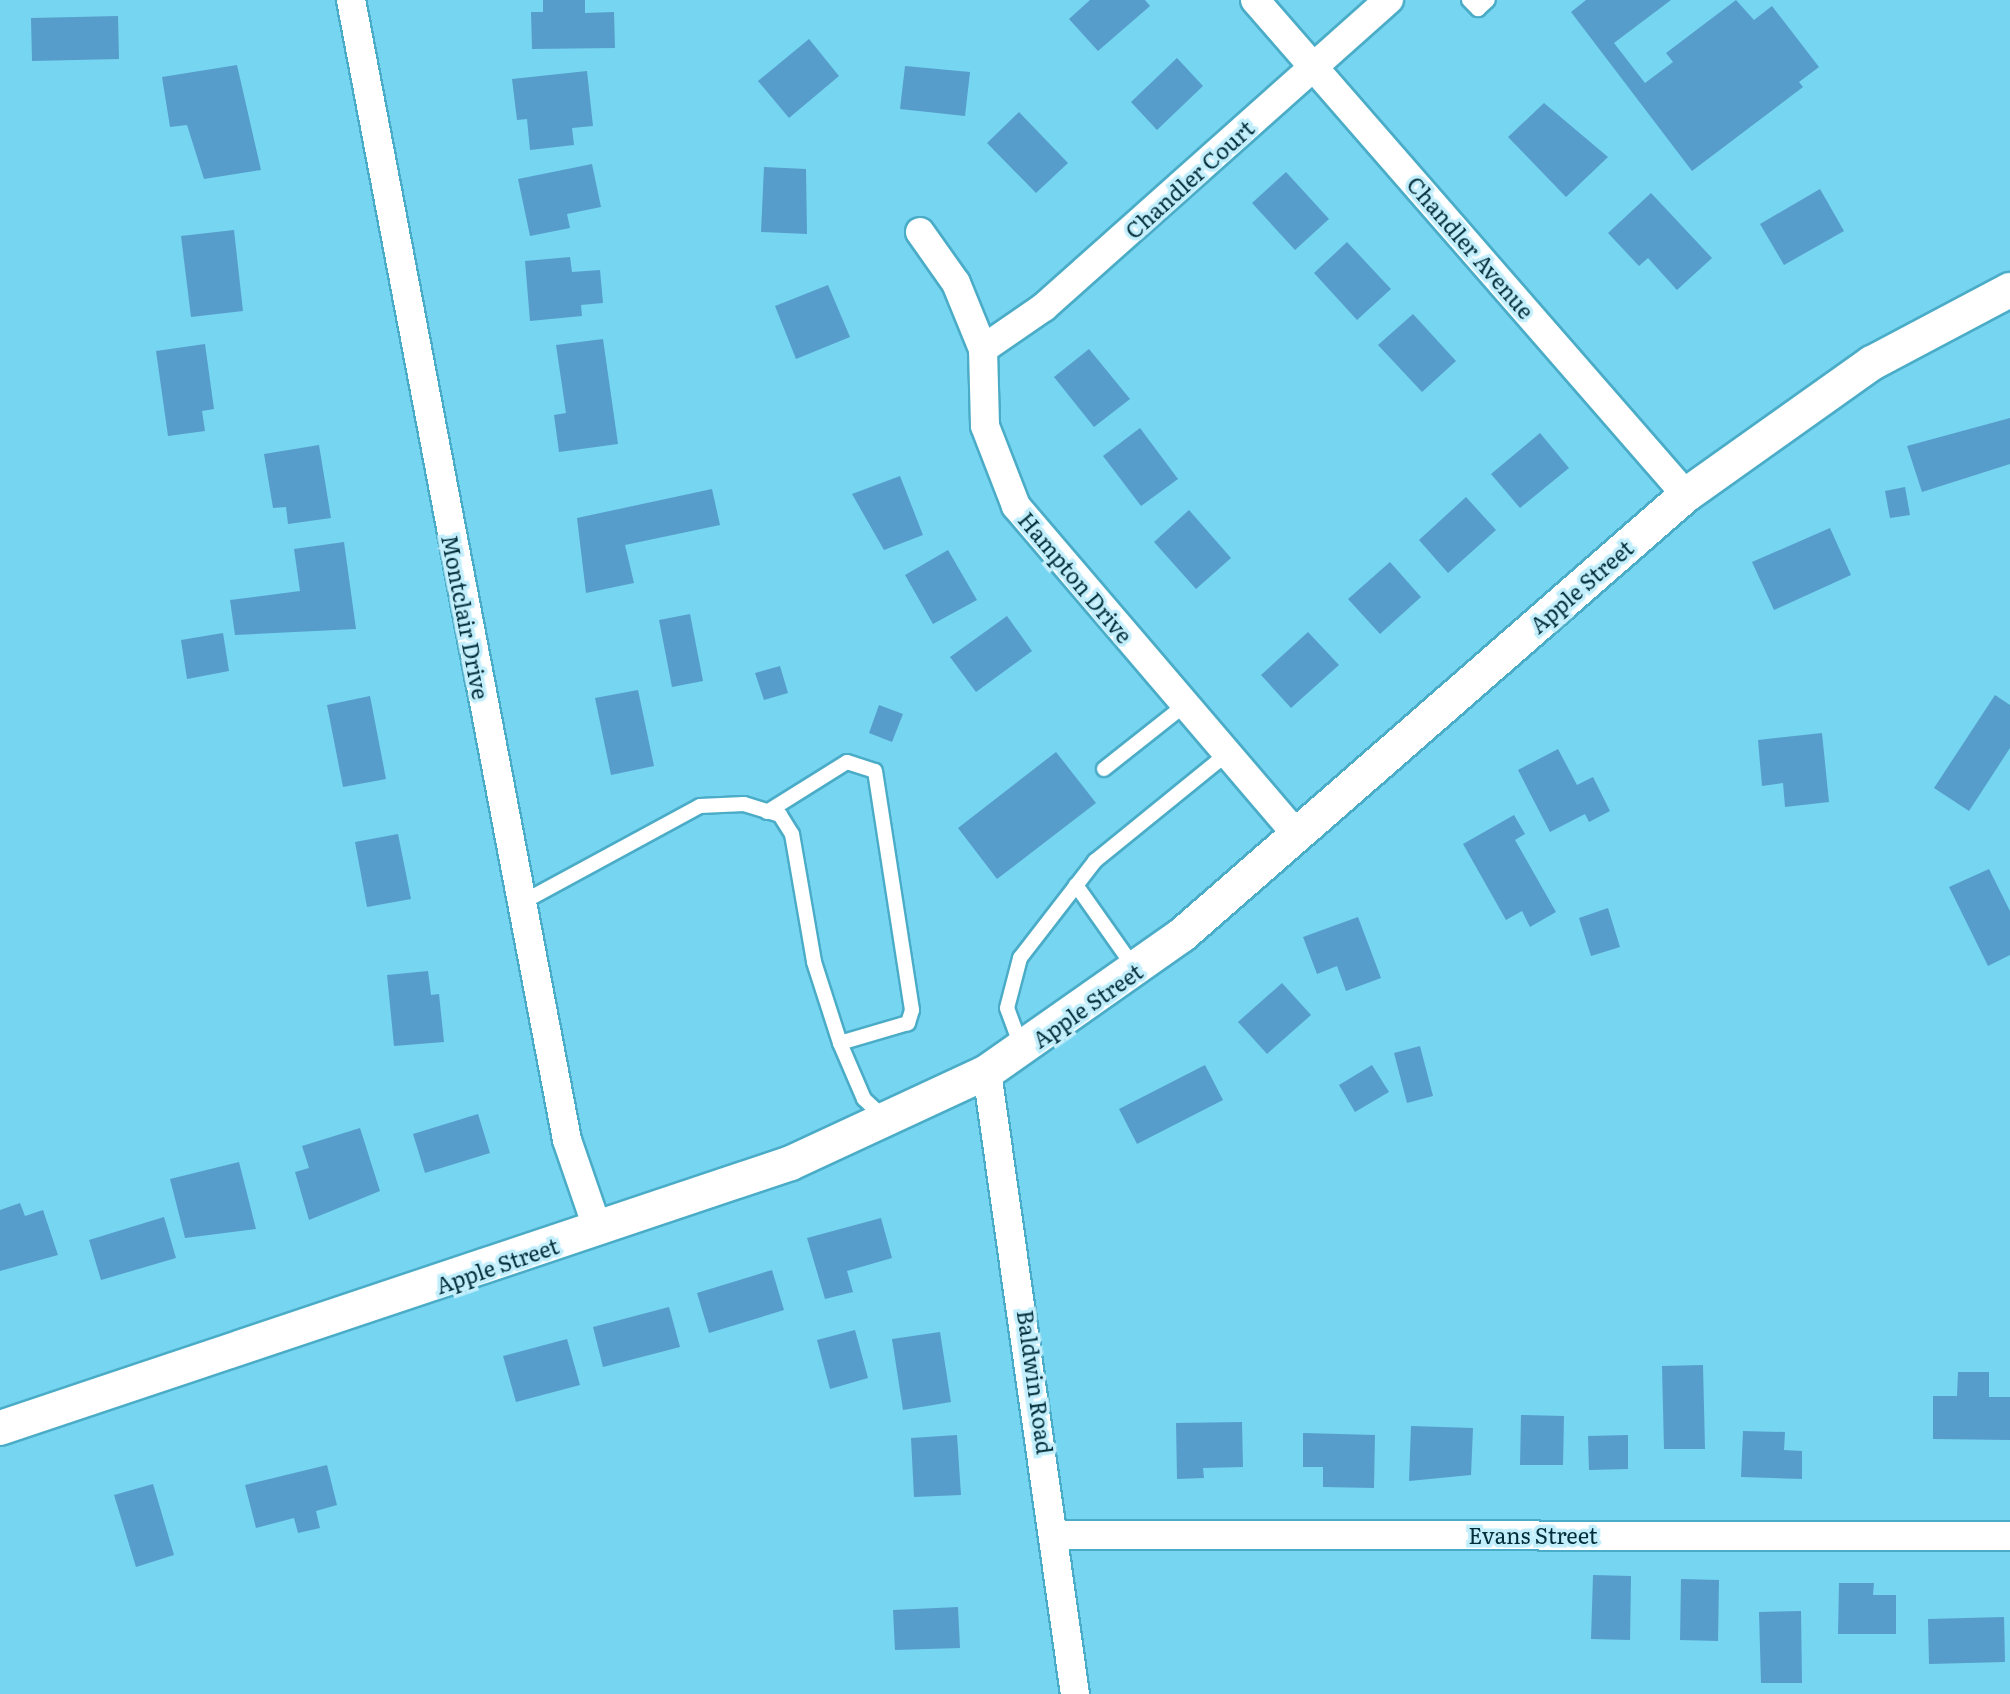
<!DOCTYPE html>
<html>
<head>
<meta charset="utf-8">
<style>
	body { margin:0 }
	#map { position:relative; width:2010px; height:1694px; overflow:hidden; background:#76d5f1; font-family:Literata,serif }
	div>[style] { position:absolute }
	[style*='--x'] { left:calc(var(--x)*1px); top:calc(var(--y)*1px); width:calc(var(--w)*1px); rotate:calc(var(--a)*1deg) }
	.building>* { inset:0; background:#579dcb }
	.roads { filter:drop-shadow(2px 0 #4bacc7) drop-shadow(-2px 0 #4bacc7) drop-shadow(0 2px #4bacc7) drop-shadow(0 -2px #4bacc7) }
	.service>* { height:14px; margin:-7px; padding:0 7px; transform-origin:7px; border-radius:7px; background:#fff }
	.minor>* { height:28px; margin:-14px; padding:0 14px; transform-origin:14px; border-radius:14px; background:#fff }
	.tertiary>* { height:34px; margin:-17px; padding:0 17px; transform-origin:17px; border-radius:17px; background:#fff }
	span { translate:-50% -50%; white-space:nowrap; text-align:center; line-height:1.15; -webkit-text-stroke:7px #c3effd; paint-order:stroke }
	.street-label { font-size:22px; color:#022e39 }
</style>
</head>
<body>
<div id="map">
	<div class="building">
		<div style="clip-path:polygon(543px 0,585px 0,585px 13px,614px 12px,615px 48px,532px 49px,531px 12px,543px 12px)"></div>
		<div style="clip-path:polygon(1090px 0,1145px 0,1150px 6px,1098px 51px,1069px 19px)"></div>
		<div style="clip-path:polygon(1586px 0,1671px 0,1614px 43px,1645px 83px,1673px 62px,1666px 53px,1736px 0,1754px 20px,1772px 6px,1819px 67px,1799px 82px,1803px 87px,1692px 171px,1571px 12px)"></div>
		<div style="clip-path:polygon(118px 16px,119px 59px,32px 61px,31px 18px)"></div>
		<div style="clip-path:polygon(809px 39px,839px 76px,789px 118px,758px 81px)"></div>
		<div style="clip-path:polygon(1177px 58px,1203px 86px,1157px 130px,1131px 102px)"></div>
		<div style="clip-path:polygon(237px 65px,261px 170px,204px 179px,187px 125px,170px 127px,162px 77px)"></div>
		<div style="clip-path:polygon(905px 66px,970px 72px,965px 116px,900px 109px)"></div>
		<div style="clip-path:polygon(587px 71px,593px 126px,572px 128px,574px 145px,530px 150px,527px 119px,517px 120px,512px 79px)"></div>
		<div style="clip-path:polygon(1544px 103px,1608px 157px,1566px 197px,1508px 137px)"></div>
		<div style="clip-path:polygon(1019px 112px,1068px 163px,1036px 193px,987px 143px)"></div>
		<div style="clip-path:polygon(592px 164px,601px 207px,567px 214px,570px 228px,530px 236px,518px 179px)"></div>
		<div style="clip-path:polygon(764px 167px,806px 169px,807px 234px,761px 232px)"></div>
		<div style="clip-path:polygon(1286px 172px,1329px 219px,1295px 250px,1252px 203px)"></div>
		<div style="clip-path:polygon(1820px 189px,1844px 231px,1784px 265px,1760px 224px)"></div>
		<div style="clip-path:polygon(1651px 193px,1712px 258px,1677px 290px,1648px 258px,1639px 266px,1608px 233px)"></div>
		<div style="clip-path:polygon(234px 230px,243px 311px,191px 317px,181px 236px)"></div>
		<div style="clip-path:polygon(1347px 242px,1391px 289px,1357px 320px,1314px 273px)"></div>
		<div style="clip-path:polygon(570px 257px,572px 272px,600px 270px,603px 303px,581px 305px,582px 316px,530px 321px,525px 261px)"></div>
		<div style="clip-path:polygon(828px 285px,850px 337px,796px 359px,775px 306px)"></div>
		<div style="clip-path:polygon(1413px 314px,1456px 361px,1422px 392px,1378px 345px)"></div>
		<div style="clip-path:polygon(603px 339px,618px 444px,559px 452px,554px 415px,566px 413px,556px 345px)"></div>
		<div style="clip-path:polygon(205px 344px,214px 409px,202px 411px,205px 431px,168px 436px,156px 351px)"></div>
		<div style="clip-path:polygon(1089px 349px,1130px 399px,1094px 427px,1054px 377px)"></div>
		<div style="clip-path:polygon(2010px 418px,2010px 464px,1922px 492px,1907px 446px)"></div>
		<div style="clip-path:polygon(1140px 428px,1178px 479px,1141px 506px,1103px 456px)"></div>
		<div style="clip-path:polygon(1540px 433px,1569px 468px,1520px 508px,1491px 474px)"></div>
		<div style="clip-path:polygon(319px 445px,331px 518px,288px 524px,286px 507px,273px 508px,264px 454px)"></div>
		<div style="clip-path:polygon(900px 476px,923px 535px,884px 550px,852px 494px)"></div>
		<div style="clip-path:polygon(1905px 487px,1910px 515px,1890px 518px,1885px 491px)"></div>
		<div style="clip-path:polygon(712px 489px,720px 525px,625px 545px,634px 583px,586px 593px,577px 518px)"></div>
		<div style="clip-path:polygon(1466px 497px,1496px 530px,1448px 573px,1419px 540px)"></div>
		<div style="clip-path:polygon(1189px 510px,1231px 558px,1196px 589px,1154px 542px)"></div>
		<div style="clip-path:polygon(1830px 528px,1851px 575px,1774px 610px,1752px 562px)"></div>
		<div style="clip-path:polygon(344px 542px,356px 629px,235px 635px,230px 600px,300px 591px,294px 549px)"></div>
		<div style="clip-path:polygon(948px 550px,977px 600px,933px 624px,905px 575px)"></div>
		<div style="clip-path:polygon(1390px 562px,1421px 597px,1380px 634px,1348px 599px)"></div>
		<div style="clip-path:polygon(690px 614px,703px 681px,672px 687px,659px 620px)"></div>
		<div style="clip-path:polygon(1007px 616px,1032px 651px,976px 692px,950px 657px)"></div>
		<div style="clip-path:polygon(1308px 632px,1339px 665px,1291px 708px,1261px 675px)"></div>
		<div style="clip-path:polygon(223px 633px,229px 671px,187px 679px,181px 640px)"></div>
		<div style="clip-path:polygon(780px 666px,788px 693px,764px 700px,755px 673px)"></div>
		<div style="clip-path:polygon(638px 690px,654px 766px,611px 775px,595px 698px)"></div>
		<div style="clip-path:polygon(1995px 695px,2010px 705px,2010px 748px,1969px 811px,1934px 788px)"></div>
		<div style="clip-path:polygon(370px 696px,386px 779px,343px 787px,327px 705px)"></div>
		<div style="clip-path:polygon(879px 705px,903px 714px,892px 742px,869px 733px)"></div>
		<div style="clip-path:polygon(1822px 733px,1829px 802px,1785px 807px,1783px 783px,1762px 786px,1758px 740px)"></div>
		<div style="clip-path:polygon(1558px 749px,1577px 785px,1593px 777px,1610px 811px,1589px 822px,1585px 814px,1550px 832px,1518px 770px)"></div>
		<div style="clip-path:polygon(1056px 752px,1096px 803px,997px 879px,958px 828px)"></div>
		<div style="clip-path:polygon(1514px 815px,1525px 834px,1515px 840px,1556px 912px,1530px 927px,1522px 911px,1506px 920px,1463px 844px)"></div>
		<div style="clip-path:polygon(398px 834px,411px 899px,367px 907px,355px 842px)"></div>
		<div style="clip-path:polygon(1989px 869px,2010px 911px,2010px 955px,1988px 966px,1949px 887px)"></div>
		<div style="clip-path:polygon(1608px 908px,1620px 947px,1591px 956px,1579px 918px)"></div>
		<div style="clip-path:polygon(1358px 917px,1381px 978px,1346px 991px,1337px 966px,1317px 974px,1303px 937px)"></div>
		<div style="clip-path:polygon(428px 971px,431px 995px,439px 994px,444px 1042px,394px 1046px,387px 975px)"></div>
		<div style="clip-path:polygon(1282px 983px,1311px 1015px,1267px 1054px,1238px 1022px)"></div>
		<div style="clip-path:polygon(1420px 1046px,1433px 1096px,1407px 1103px,1394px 1053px)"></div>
		<div style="clip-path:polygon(1205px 1065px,1223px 1100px,1137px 1144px,1119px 1109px)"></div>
		<div style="clip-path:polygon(1372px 1065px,1389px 1092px,1355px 1112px,1339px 1085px)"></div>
		<div style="clip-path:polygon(478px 1114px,490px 1153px,425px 1173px,413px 1134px)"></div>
		<div style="clip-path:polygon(360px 1128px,380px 1191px,309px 1220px,295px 1172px,309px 1168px,302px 1146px)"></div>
		<div style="clip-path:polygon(239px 1162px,256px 1229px,185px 1238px,170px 1179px)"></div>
		<div style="clip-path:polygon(20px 1203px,25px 1216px,43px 1210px,58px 1255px,0 1271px,0 1210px)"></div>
		<div style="clip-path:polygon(164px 1217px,176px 1258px,101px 1280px,89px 1240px)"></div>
		<div style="clip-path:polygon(881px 1218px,892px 1258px,847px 1271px,853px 1292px,825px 1299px,807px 1238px)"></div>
		<div style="clip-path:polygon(772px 1270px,784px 1310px,709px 1333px,697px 1293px)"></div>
		<div style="clip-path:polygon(669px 1307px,680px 1347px,603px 1367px,593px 1327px)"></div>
		<div style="clip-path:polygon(855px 1330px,868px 1378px,830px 1389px,817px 1340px)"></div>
		<div style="clip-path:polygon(940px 1332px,951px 1402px,903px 1410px,892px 1339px)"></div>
		<div style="clip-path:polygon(567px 1339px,580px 1385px,516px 1402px,503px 1356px)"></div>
		<div style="clip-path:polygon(1703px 1365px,1705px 1449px,1664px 1449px,1662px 1366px)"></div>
		<div style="clip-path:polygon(1958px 1372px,1989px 1372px,1989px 1397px,2010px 1397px,2010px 1440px,1933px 1439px,1933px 1396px,1957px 1396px)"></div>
		<div style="clip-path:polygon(1521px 1415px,1564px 1416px,1563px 1465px,1520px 1465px)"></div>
		<div style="clip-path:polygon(1242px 1422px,1243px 1467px,1203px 1468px,1204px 1478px,1177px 1479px,1176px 1423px)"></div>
		<div style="clip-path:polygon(1411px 1426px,1473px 1428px,1471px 1475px,1409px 1481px)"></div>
		<div style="clip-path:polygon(1743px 1431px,1785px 1432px,1784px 1450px,1802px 1451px,1802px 1479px,1741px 1477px)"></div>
		<div style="clip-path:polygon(1303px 1433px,1375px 1435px,1374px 1488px,1323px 1487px,1323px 1467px,1303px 1467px)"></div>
		<div style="clip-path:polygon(957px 1435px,961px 1495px,914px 1497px,911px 1438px)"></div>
		<div style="clip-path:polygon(1628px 1435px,1628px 1469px,1589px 1470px,1588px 1436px)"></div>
		<div style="clip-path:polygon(327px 1465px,337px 1505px,316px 1511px,320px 1528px,298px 1533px,294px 1518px,256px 1528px,245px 1485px)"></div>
		<div style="clip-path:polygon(153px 1484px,174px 1555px,136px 1567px,114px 1495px)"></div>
		<div style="clip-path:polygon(1593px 1575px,1631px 1576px,1630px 1640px,1591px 1639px)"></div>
		<div style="clip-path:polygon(1681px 1579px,1719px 1580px,1718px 1641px,1680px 1640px)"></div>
		<div style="clip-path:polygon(1839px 1583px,1874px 1583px,1873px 1595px,1896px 1595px,1896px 1634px,1838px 1634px)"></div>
		<div style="clip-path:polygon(958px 1607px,960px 1648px,895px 1650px,893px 1610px)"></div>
		<div style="clip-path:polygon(1801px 1611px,1802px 1683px,1761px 1683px,1759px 1612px)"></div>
		<div style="clip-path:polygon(2004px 1617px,2005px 1662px,1929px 1664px,1928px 1619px)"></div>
	</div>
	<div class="roads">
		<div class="service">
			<div style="--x:1469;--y:0;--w:13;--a:45"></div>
			<div style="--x:1478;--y:9;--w:13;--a:-42"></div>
			<div style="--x:1104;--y:769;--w:105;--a:-38.4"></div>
			<div style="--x:767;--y:812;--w:94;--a:-32"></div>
			<div style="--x:847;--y:762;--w:29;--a:18"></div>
			<div style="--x:875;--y:771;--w:242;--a:81.2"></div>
			<div style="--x:912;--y:1010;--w:14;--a:107"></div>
			<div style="--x:908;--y:1023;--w:71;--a:163.6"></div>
			<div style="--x:1076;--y:885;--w:104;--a:54.8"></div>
			<div style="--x:523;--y:902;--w:201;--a:-28.5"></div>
			<div style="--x:700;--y:806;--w:44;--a:-2.6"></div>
			<div style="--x:744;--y:804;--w:38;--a:17"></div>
			<div style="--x:780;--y:815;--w:22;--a:58"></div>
			<div style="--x:792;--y:834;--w:130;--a:80.2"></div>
			<div style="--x:814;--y:962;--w:85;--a:72.2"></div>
			<div style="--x:840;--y:1043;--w:61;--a:66.8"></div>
			<div style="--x:864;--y:1099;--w:26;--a:43"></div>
			<div style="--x:1021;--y:1046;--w:40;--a:-110.2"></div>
			<div style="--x:1007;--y:1008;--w:52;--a:-75.4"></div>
			<div style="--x:1020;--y:958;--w:123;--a:-52.3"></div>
			<div style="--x:1095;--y:861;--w:171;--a:-39.1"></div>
		</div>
		<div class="minor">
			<div style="--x:351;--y:0;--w:1160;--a:79.27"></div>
			<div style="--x:567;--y:1140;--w:95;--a:71"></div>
			<div style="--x:1255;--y:0;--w:656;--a:48.95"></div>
			<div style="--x:920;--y:232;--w:62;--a:54.8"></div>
			<div style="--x:956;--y:283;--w:71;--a:67.8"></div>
			<div style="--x:983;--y:349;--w:77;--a:88.5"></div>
			<div style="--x:985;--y:426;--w:86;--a:68.8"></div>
			<div style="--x:1016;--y:506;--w:434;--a:49.5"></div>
			<div style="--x:983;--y:349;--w:74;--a:-34.5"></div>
			<div style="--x:1044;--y:307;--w:462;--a:-41.7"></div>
			<div style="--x:987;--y:1072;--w:628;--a:81.95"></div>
			<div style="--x:1057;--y:1535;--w:953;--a:0.06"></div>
		</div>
		<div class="tertiary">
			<div style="--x:0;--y:1428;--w:834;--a:-18.52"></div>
			<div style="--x:791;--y:1163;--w:216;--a:-24.9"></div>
			<div style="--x:987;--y:1072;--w:238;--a:-35.1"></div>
			<div style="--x:1182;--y:935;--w:669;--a:-41.12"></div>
			<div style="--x:1686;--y:495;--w:228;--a:-35.4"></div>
			<div style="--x:1872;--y:363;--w:156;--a:-27.9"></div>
		</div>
	</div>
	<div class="street-label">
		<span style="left:1189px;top:179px;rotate:-42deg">Chandler Court</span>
		<span style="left:1471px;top:247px;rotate:49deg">Chandler Avenue</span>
		<span style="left:1076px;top:577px;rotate:50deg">Hampton Drive</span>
		<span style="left:1581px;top:586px;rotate:-41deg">Apple Street</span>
		<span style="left:466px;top:617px;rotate:79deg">Montclair Drive</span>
		<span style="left:1087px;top:1005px;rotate:-35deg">Apple Street</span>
		<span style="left:497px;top:1265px;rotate:-19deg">Apple Street</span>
		<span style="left:1036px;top:1382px;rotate:82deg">Baldwin Road</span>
		<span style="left:1533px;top:1535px">Evans Street</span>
	</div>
</div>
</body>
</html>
